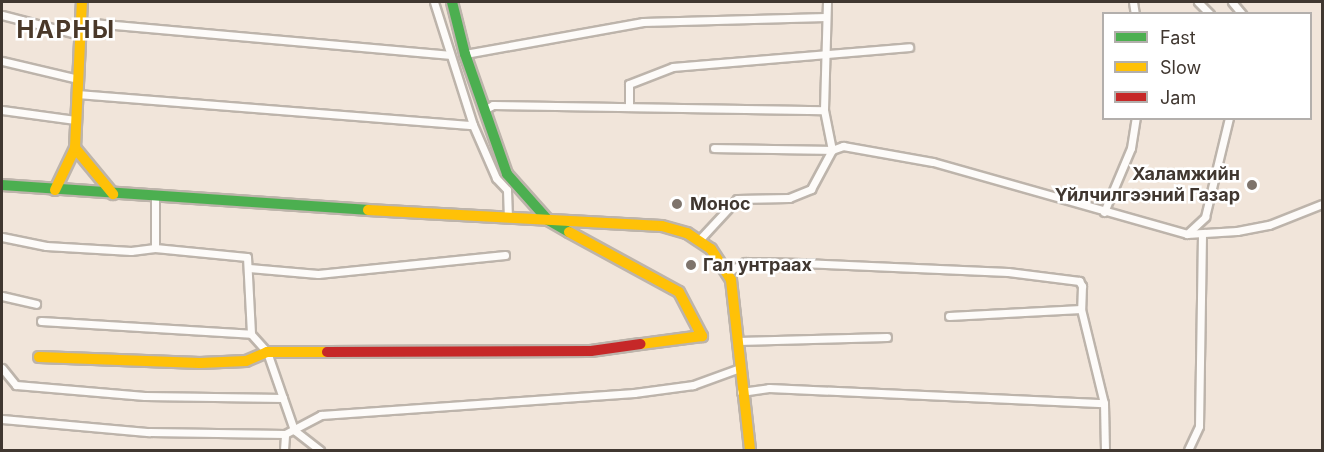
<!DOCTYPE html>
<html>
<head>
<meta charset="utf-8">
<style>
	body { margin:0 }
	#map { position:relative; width:1324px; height:452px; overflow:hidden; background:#f1e5da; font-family:Inter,sans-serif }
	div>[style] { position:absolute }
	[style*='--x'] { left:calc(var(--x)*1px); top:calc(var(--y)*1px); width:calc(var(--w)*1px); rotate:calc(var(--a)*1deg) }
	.roads { filter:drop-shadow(2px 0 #bdb4ab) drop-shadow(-2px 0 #bdb4ab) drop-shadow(0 2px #bdb4ab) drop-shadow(0 -2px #bdb4ab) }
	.street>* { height:7px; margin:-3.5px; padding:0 3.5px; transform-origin:3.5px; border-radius:3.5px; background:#fdfbf9 }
	.fast>* { height:10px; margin:-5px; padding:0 5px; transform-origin:5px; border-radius:5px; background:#4caf50 }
	.slow>* { height:10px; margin:-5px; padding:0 5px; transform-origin:5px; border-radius:5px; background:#ffc107 }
	.jam>* { height:10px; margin:-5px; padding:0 5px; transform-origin:5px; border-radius:5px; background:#c62828 }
	.dots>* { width:16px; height:16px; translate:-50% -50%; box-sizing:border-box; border:3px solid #fff; border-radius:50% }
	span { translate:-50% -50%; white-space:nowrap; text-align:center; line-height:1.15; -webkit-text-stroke:5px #fff; paint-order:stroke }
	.poi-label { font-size:18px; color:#403730; font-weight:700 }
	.right { translate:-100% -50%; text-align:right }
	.left { translate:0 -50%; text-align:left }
	.district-label { font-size:24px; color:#493829; font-weight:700; letter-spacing:1.5px }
	.frame { position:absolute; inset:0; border:3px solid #403730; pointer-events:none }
	.legend { position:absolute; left:1102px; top:12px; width:210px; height:108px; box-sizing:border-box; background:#fff; border:2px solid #b3afac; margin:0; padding:8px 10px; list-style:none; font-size:18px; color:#403730 }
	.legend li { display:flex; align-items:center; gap:12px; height:30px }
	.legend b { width:30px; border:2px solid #b3afac }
</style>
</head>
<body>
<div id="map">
	<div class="roads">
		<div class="street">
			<div style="--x:434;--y:2;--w:129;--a:72.4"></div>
			<div style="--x:473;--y:125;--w:58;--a:66.5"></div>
			<div style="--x:496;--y:178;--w:16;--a:47"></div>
			<div style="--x:507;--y:190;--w:27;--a:88"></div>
			<div style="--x:827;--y:2;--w:108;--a:91.6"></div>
			<div style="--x:824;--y:110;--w:41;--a:78.7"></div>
			<div style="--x:1133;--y:2;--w:12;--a:81"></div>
			<div style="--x:1198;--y:2;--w:17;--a:45"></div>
			<div style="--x:1232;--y:2;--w:16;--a:50"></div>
			<div style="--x:2;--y:15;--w:81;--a:14.4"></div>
			<div style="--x:81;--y:22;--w:369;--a:5.1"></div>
			<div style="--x:465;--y:54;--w:181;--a:-10.2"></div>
			<div style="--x:643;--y:22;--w:183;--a:-1.6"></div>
			<div style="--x:2;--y:61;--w:78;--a:13.3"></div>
			<div style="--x:77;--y:94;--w:397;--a:4.5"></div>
			<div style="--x:629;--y:107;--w:23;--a:-90"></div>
			<div style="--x:629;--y:84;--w:47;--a:-21.1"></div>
			<div style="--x:673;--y:67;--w:237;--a:-4.8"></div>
			<div style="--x:2;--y:110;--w:74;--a:7.8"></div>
			<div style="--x:484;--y:110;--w:10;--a:-29"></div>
			<div style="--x:493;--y:105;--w:331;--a:0.9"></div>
			<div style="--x:714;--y:148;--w:118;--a:1"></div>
			<div style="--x:155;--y:198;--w:50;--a:90"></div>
			<div style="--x:155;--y:248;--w:92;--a:5.6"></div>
			<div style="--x:247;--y:257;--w:77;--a:87"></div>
			<div style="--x:251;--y:334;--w:24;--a:48"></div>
			<div style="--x:267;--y:352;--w:83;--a:70.9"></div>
			<div style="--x:294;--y:430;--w:33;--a:38"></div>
			<div style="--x:1104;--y:212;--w:69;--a:-67.1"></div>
			<div style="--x:1131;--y:148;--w:30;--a:-81"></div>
			<div style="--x:1187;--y:234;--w:25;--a:-43"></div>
			<div style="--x:1205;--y:217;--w:102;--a:-76.4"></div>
			<div style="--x:2;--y:237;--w:45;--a:11.6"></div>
			<div style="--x:46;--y:246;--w:85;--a:3.4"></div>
			<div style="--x:131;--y:251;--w:24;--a:-7"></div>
			<div style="--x:700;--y:239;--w:54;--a:-47.2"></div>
			<div style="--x:737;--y:199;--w:52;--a:-1.1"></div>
			<div style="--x:789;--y:198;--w:24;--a:-22"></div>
			<div style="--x:811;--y:189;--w:44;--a:-61.7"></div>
			<div style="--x:832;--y:150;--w:12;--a:-20"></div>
			<div style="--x:843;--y:146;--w:91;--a:10.1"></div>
			<div style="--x:933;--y:162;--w:264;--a:15.8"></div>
			<div style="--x:1187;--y:234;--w:50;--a:-3.4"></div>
			<div style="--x:1237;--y:231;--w:33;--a:-11"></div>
			<div style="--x:1269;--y:225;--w:57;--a:-21.6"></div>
			<div style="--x:249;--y:268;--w:69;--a:5"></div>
			<div style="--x:318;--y:274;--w:188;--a:-5.8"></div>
			<div style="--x:728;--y:272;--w:20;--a:-30"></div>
			<div style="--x:745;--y:262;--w:57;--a:1"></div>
			<div style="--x:802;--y:263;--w:206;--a:2.5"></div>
			<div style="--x:1008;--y:272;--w:72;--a:7.2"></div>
			<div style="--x:1079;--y:281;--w:6;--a:59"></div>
			<div style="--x:1082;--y:286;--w:23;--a:92"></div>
			<div style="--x:1081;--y:309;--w:97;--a:76.3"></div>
			<div style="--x:1104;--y:403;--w:47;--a:88.8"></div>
			<div style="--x:2;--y:296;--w:35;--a:13"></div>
			<div style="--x:949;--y:316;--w:132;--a:-3"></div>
			<div style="--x:41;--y:321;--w:210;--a:3.5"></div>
			<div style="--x:738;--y:341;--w:149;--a:-1.5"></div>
			<div style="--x:2;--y:368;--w:22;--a:51"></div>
			<div style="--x:16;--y:385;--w:129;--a:4.9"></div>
			<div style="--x:145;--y:396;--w:138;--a:0.8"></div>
			<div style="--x:741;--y:392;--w:28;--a:-8"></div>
			<div style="--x:769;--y:388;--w:335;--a:2.6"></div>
			<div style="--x:2;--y:419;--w:148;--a:5.1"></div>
			<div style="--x:149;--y:432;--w:136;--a:0.8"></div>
			<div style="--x:285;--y:434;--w:41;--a:-27.8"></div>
			<div style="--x:321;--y:415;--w:314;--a:-4"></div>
			<div style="--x:634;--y:393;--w:60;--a:-7.7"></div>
			<div style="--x:693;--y:385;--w:50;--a:-19.9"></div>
			<div style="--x:284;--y:450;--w:16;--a:-86"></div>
			<div style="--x:1188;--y:450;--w:26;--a:-65"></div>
			<div style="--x:1199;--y:426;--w:192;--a:-89.1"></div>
		</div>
		<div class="fast">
			<div style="--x:452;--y:2;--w:54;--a:76"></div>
			<div style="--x:465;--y:54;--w:127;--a:70.7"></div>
			<div style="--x:507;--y:174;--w:62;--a:48.3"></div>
			<div style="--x:548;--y:220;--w:24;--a:30"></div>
			<div style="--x:2;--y:185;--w:367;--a:3.9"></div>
		</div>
		<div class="slow">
			<div style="--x:75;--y:148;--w:60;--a:50.4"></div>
			<div style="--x:55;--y:190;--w:47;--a:-64.5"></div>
			<div style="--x:75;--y:148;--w:146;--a:-87.3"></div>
			<div style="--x:368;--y:210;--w:294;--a:3.1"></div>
			<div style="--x:662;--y:226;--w:26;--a:16"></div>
			<div style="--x:687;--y:233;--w:29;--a:34"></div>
			<div style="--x:711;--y:249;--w:37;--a:57"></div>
			<div style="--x:731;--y:280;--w:171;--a:83.6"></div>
			<div style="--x:569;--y:232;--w:125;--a:28.6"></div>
			<div style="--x:679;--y:292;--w:50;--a:62.4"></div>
			<div style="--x:702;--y:336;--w:62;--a:172.5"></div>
			<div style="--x:39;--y:357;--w:161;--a:2.1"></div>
			<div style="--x:200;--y:363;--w:46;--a:-2.5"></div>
			<div style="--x:246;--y:361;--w:23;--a:-23"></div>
			<div style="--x:267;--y:352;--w:60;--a:0"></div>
		</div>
		<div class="jam">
			<div style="--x:327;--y:352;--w:264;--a:-0.2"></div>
			<div style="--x:591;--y:351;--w:50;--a:-8"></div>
		</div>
	</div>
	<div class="dots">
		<div style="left:1252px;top:185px;background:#7e746c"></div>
		<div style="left:677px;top:204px;background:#7e746c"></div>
		<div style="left:691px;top:265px;background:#7e746c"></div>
	</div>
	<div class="poi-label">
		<span class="right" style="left:1240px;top:185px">Халамжийн<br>Үйлчилгээний Газар</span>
		<span class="left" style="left:690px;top:204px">Монос</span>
		<span class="left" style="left:703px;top:265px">Гал унтраах</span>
	</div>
	<div class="district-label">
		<span style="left:66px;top:30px">НАРНЫ</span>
	</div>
	<div class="frame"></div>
	<ul class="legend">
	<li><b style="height:8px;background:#4caf50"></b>Fast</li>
	<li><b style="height:8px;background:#ffc107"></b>Slow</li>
	<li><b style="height:8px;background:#c62828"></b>Jam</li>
	</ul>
</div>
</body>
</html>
